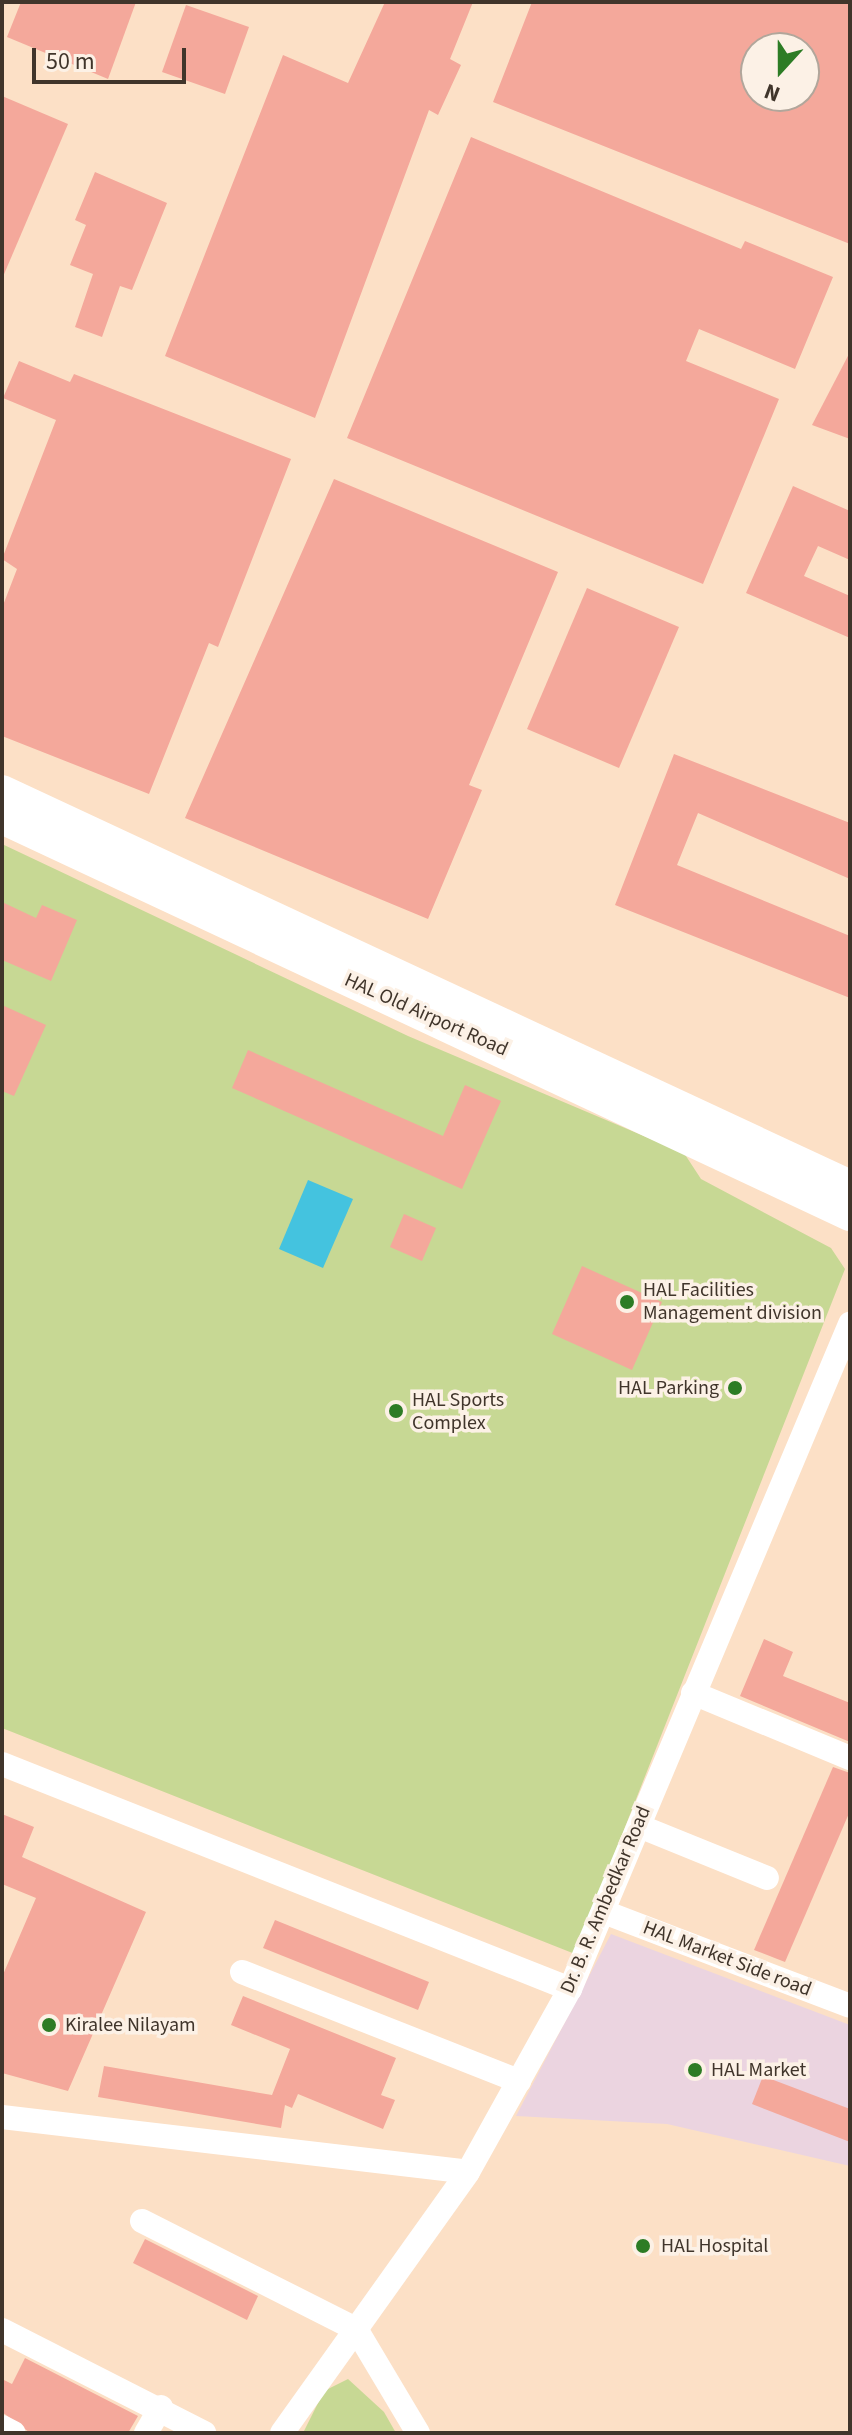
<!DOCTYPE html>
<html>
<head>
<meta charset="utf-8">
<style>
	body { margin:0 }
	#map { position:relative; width:852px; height:2435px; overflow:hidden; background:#fce0c6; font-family:"Source Sans 3",sans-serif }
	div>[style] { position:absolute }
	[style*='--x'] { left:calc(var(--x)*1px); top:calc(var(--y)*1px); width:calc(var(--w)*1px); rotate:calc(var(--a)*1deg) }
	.commercial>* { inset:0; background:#ebd4e0 }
	.green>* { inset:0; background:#c7d894 }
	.water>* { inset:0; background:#44c3df }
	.building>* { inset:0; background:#f4a89b }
	.minor>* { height:24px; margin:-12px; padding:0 12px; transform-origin:12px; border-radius:12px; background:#fff }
	.major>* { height:32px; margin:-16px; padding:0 16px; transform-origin:16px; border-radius:16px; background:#fff }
	.dots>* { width:22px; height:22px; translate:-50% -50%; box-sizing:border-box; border:4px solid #fcf1e6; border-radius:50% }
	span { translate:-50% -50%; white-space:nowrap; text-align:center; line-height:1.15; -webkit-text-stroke:7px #fcf1e6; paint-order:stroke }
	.street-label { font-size:20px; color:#40352b }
	.poi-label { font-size:20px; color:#40352b }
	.left { translate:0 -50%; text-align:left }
	.right { translate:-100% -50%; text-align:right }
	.frame { position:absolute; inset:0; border:4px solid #40352b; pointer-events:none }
	.north { position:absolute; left:740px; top:32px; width:80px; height:80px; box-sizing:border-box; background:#fcf1e6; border:2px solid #b1a69b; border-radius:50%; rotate:201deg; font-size:22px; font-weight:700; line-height:32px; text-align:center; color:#40352b }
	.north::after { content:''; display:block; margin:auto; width:28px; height:36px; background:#2d7c25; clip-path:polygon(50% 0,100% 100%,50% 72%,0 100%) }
	.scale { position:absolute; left:32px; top:48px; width:154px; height:36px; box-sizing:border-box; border:4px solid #40352b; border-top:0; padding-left:10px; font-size:24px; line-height:28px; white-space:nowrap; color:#40352b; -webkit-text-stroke:6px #fcf1e6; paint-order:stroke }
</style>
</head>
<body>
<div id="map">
	<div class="commercial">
		<div style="clip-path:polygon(611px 1934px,850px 2025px,850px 2166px,667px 2124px,516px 2116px)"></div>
	</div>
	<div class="green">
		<div style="clip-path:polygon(2px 844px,408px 1036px,684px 1153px,701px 1179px,831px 1248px,845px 1269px,575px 1954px,2px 1728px)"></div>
		<div style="clip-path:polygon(348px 2379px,384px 2412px,396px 2433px,303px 2433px,324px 2391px)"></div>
	</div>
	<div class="water">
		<div style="clip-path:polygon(308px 1180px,353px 1199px,323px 1268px,279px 1249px)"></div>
	</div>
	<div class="building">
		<div style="clip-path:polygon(21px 2px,136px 2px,108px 79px,7px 37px)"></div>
		<div style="clip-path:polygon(385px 2px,473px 2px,450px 59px,461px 65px,438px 115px,429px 110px,315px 418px,165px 356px,283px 55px,348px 83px)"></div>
		<div style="clip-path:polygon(evenodd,532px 2px,850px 2px,850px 244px,493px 102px,532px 2px,756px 48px,804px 48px,804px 96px,756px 96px,756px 48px)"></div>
		<div style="clip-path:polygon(186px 5px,249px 27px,225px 94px,162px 72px)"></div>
		<div style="clip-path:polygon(2px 96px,68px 124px,2px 279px)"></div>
		<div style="clip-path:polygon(471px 137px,741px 249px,745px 241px,833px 277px,795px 369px,699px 329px,686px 361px,779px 399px,703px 584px,347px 438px)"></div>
		<div style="clip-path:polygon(95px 172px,167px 203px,132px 290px,120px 286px,102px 337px,75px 327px,93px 274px,70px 265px,86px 225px,75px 220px)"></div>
		<div style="clip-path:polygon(850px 352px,850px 439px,812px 425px)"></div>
		<div style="clip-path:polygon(19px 361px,70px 382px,74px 374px,291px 459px,218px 647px,209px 643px,149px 794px,2px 736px,2px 608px,17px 569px,2px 559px,56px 420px,3px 398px)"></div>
		<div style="clip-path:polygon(334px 479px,558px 572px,469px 785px,482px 790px,428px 919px,185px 818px)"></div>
		<div style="clip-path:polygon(793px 486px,850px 511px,850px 560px,818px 546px,804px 576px,850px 596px,850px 638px,746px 593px)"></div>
		<div style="clip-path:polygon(587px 588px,679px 627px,619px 768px,527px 729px)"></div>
		<div style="clip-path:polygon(674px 754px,850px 823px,850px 879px,698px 813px,677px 865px,850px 936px,850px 998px,615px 905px)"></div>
		<div style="clip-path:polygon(2px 902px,36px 918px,42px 905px,77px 920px,51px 981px,2px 960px)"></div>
		<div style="clip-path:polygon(2px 1005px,46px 1025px,14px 1096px,2px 1091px)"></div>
		<div style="clip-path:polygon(248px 1050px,443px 1136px,465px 1085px,501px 1101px,462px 1189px,232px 1088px)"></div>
		<div style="clip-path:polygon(404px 1214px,436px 1228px,422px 1261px,390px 1247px)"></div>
		<div style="clip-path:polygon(582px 1266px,662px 1302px,632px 1370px,552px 1334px)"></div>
		<div style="clip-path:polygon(764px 1639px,793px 1652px,783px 1676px,850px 1703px,850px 1742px,740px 1696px)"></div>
		<div style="clip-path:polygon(833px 1767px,850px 1773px,850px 1811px,785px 1962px,754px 1950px)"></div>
		<div style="clip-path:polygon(2px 1814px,34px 1827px,22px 1857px,146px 1912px,68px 2091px,2px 2073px,2px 1977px,36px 1898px,2px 1884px)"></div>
		<div style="clip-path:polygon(275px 1920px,429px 1982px,418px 2010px,263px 1948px)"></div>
		<div style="clip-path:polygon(243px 1996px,396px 2058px,381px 2095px,395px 2100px,383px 2129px,298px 2094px,292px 2108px,285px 2105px,281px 2128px,98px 2097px,104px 2066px,272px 2095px,290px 2049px,231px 2025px)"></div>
		<div style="clip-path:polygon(763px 2076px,850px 2109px,850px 2142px,752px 2104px)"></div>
		<div style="clip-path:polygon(145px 2239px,258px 2296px,247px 2320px,133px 2263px)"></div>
		<div style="clip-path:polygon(25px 2358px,138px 2416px,128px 2433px,29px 2432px,2px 2412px,2px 2379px,12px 2384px)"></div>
	</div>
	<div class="minor">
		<div style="--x:693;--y:1693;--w:170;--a:22.5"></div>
		<div style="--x:2;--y:1764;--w:611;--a:21.61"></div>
		<div style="--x:639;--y:1826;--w:138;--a:22.1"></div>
		<div style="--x:604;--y:1912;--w:263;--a:20.9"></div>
		<div style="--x:242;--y:1972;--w:298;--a:21.5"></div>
		<div style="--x:2;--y:2117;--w:469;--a:6.7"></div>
		<div style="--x:142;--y:2221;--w:240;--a:26.8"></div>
		<div style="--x:356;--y:2329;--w:121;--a:59.2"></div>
		<div style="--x:2;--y:2330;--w:227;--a:27"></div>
		<div style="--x:2;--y:2427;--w:13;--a:27"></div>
		<div style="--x:146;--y:2433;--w:30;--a:-60"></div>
		<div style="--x:282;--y:2433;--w:320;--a:-54.5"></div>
		<div style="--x:468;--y:2172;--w:210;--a:-60.9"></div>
		<div style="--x:570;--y:1989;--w:722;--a:-67.17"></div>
	</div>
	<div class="major">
		<div style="--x:2;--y:791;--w:935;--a:24.98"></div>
		<div style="--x:2;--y:818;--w:936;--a:25.09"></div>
	</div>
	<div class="dots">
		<div style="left:627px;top:1302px;background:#2d7c25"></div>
		<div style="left:735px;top:1388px;background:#2d7c25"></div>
		<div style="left:396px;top:1411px;background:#2d7c25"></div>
		<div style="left:49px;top:2025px;background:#2d7c25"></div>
		<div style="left:695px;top:2070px;background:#2d7c25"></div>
		<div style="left:643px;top:2246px;background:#2d7c25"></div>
	</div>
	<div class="street-label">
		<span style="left:426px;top:1015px;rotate:24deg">HAL Old Airport Road</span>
		<span style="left:606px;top:1900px;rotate:-67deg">Dr. B. R. Ambedkar Road</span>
		<span style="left:727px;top:1959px;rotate:21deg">HAL Market Side road</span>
	</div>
	<div class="poi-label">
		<span class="left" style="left:643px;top:1302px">HAL Facilities<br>Management division</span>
		<span class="right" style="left:719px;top:1388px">HAL Parking</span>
		<span class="left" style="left:412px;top:1412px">HAL Sports<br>Complex</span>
		<span class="left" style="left:65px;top:2025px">Kiralee Nilayam</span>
		<span class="left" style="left:711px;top:2070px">HAL Market</span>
		<span class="left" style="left:661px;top:2246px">HAL Hospital</span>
	</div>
	<div class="frame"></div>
	<div class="north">N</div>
	<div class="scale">50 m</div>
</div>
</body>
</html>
